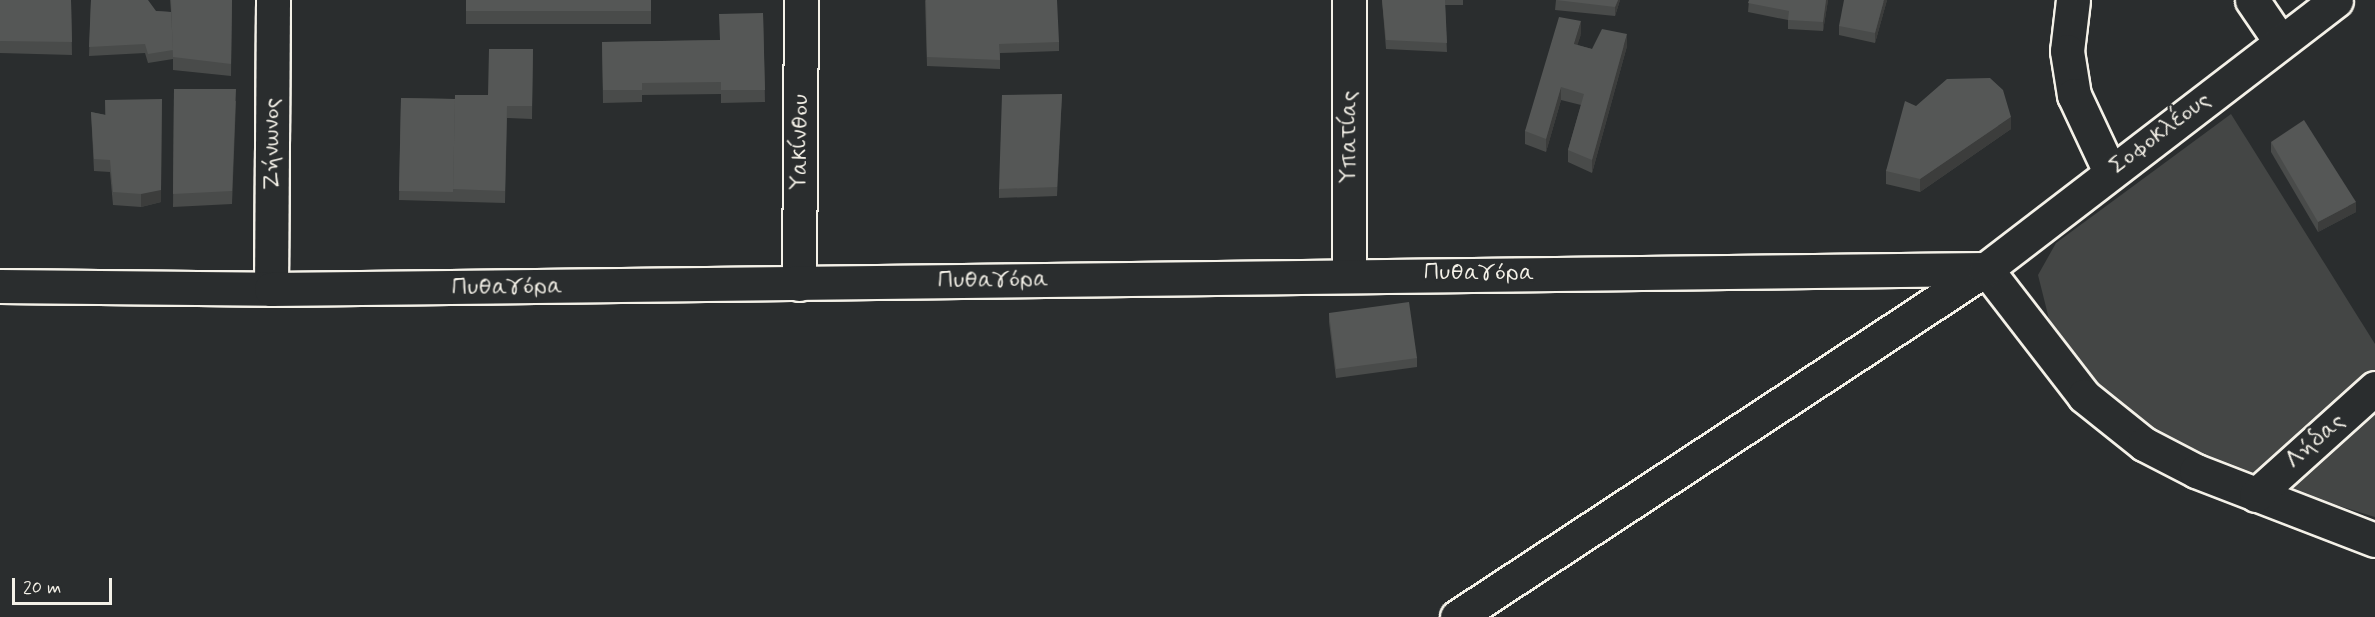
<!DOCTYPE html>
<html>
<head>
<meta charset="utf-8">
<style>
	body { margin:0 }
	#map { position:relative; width:2375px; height:617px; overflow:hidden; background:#2a2d2e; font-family:Mynerve,sans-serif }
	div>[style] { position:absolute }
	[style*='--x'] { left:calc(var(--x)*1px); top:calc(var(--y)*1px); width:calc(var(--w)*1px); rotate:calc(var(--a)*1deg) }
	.green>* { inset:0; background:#444645 }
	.roads { filter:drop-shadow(2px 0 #f4f1e8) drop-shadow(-2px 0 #f4f1e8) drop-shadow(0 2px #f4f1e8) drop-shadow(0 -2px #f4f1e8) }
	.minor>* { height:33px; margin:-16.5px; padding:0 16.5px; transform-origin:16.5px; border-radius:16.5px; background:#2a2d2e }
	.tertiary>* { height:33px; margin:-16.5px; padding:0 16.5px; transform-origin:16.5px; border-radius:16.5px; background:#2a2d2e }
	.wall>* { inset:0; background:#494b4a }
	.shaded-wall>* { inset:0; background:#3c3d3c }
	.building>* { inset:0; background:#555756 }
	span { translate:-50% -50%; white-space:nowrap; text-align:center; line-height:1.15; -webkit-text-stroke:4.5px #2a2d2e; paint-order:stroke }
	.street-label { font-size:24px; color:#f4f1e8 }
	.scale { position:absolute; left:12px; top:578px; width:100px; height:27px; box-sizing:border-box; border:3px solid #f4f1e8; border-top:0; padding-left:8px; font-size:18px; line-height:21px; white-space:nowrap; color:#f4f1e8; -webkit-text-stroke:4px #2a2d2e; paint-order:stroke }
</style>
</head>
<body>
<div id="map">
	<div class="green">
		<div style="clip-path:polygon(2231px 114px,2375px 344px,2375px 380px,2251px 474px,2185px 451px,2108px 403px,2052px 331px,2038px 275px,2056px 243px)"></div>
		<div style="clip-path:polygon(2375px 409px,2375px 517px,2285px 489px)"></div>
	</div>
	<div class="roads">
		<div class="minor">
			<div style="--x:2073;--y:0;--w:51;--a:96.7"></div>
			<div style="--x:2067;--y:51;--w:45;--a:81"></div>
			<div style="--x:2074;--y:95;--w:85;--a:64.9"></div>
			<div style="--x:2252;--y:0;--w:50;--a:55.7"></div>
			<div style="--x:1986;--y:269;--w:160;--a:52.3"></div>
			<div style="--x:2084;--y:396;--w:77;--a:38.7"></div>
			<div style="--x:2144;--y:444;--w:59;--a:27.4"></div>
			<div style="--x:2196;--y:471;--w:192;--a:21.1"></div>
			<div style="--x:1349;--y:274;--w:274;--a:-90"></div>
			<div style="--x:799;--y:284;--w:284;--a:-89.6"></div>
			<div style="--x:271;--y:289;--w:289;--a:-89.6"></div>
			<div style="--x:2256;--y:495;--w:160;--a:-42"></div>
		</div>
		<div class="tertiary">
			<div style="--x:0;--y:286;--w:271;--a:0.6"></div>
			<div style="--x:271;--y:289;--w:1715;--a:-0.67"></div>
			<div style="--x:1457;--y:617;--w:633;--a:-33.34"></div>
			<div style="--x:1986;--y:269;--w:441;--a:-37.5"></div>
		</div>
	</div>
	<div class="wall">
		<div style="clip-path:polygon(0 0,71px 0,72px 55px,0 53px)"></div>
		<div style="clip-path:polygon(91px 0,156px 11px,171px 12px,170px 0,232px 0,231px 76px,173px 70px,173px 58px,173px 59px,148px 63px,145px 53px,89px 56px)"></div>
		<div style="clip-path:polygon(466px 0,651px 0,651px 24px,466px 24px)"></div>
		<div style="clip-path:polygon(925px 0,1059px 42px,1059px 51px,1000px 53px,1000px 69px,927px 66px)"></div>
		<div style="clip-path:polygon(1382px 0,1463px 0,1463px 5px,1445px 5px,1447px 52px,1386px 49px)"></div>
		<div style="clip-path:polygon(1556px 0,1620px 0,1615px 16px,1555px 10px)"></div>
		<div style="clip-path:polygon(1749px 0,1828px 0,1823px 31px,1788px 29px,1788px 20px,1748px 12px)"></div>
		<div style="clip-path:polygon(1887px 0,1875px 43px,1839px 35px,1839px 26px)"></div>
		<div style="clip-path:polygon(763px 13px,765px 102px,721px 103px,721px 94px,642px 95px,642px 102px,603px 103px,602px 42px,720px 40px)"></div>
		<div style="clip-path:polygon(1581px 34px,1577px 45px,1592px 49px,1627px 46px,1592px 173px,1568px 162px,1568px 150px,1581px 105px,1561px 100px,1546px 152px,1525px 144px,1525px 131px)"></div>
		<div style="clip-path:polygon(533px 49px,532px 119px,507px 118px,505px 203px,399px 200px,401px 98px,455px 99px,488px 95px)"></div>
		<div style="clip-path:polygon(174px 89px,236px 101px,232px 204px,173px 207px)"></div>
		<div style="clip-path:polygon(1062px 94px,1057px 196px,999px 198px,999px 189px)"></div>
		<div style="clip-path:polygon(105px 100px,161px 202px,141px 207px,113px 205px,110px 172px,94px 171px,91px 112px,105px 115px)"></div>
		<div style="clip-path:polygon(1916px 106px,2011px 129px,1920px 192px,1886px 184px,1886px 171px)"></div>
		<div style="clip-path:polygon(2271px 142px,2356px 212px,2318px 232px,2271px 152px)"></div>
		<div style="clip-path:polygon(1329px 313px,1417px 358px,1417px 367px,1336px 378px,1329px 322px)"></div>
	</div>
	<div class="shaded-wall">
		<div style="clip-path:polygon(1618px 0,1620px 0,1615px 16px,1615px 7px)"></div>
		<div style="clip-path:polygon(1826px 0,1828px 0,1823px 31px,1823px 22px)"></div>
		<div style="clip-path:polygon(1884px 0,1887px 0,1875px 43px,1875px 33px)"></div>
		<div style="clip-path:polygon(1581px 21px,1581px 34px,1574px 56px,1574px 44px)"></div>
		<div style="clip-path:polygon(1627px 34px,1627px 46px,1592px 173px,1592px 160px)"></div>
		<div style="clip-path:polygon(1561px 87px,1561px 100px,1546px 152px,1546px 139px)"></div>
		<div style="clip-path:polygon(162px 99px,161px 202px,141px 207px,141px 194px)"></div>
		<div style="clip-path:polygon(2011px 117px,2011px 129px,1920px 192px,1920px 179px)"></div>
		<div style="clip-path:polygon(2356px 202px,2356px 212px,2318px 232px,2318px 222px)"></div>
	</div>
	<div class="building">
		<div style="clip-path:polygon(0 0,71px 0,72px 42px,0 41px)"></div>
		<div style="clip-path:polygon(91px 0,148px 0,156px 11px,171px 12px,173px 50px,148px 54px,145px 44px,89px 47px)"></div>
		<div style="clip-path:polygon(171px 0,232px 0,231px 64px,173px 57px)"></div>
		<div style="clip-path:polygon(466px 0,651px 0,651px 11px,466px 11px)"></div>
		<div style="clip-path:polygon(926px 0,1057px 0,1059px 42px,999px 44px,1000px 60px,927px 57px)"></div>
		<div style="clip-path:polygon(1382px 0,1445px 0,1447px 43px,1386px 40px)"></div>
		<div style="clip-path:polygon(1556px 0,1618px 0,1615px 7px)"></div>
		<div style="clip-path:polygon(1749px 0,1826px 0,1823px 22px,1788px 20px,1789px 11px,1748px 3px)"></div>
		<div style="clip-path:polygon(1844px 0,1884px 0,1875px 33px,1839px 26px)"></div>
		<div style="clip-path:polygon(763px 13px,765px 90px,721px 90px,721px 82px,642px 83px,642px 90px,603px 90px,602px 42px,720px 40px,719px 14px)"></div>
		<div style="clip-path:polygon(1559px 17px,1581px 21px,1574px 44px,1592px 49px,1602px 29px,1627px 34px,1592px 160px,1568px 150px,1584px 94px,1561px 87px,1546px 139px,1525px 131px)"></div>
		<div style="clip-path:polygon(489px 49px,533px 49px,532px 106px,507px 106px,505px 191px,453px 189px,455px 95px,488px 95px)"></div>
		<div style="clip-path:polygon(1990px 78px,2003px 90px,2011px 117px,1920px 179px,1886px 171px,1905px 101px,1916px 106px,1947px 79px)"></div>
		<div style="clip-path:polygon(174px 89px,236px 89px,232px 191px,173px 194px)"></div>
		<div style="clip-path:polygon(1062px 94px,1057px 187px,999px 189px,1002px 95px)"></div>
		<div style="clip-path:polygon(401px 98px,455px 99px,453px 192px,399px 191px)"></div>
		<div style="clip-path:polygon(162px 99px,161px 190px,141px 194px,113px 192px,110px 160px,94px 159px,91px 112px,106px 115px,105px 100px)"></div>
		<div style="clip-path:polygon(2304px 120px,2356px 202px,2318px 222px,2271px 142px)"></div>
		<div style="clip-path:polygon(1409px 302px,1417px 358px,1336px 369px,1329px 313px)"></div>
	</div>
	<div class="street-label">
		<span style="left:2160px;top:133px;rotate:-37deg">Σοφοκλέους</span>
		<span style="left:1349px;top:137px;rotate:-90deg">Υπατίας</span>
		<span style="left:800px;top:142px;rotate:-89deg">Υακίνθου</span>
		<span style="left:272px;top:144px;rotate:-90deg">Ζήνωνος</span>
		<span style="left:1479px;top:273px">Πυθαγόρα</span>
		<span style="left:993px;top:280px;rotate:-1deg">Πυθαγόρα</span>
		<span style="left:507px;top:287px;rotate:-1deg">Πυθαγόρα</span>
		<span style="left:2315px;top:441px;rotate:-42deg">Λήδας</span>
	</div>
	<div class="scale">20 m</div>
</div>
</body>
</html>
